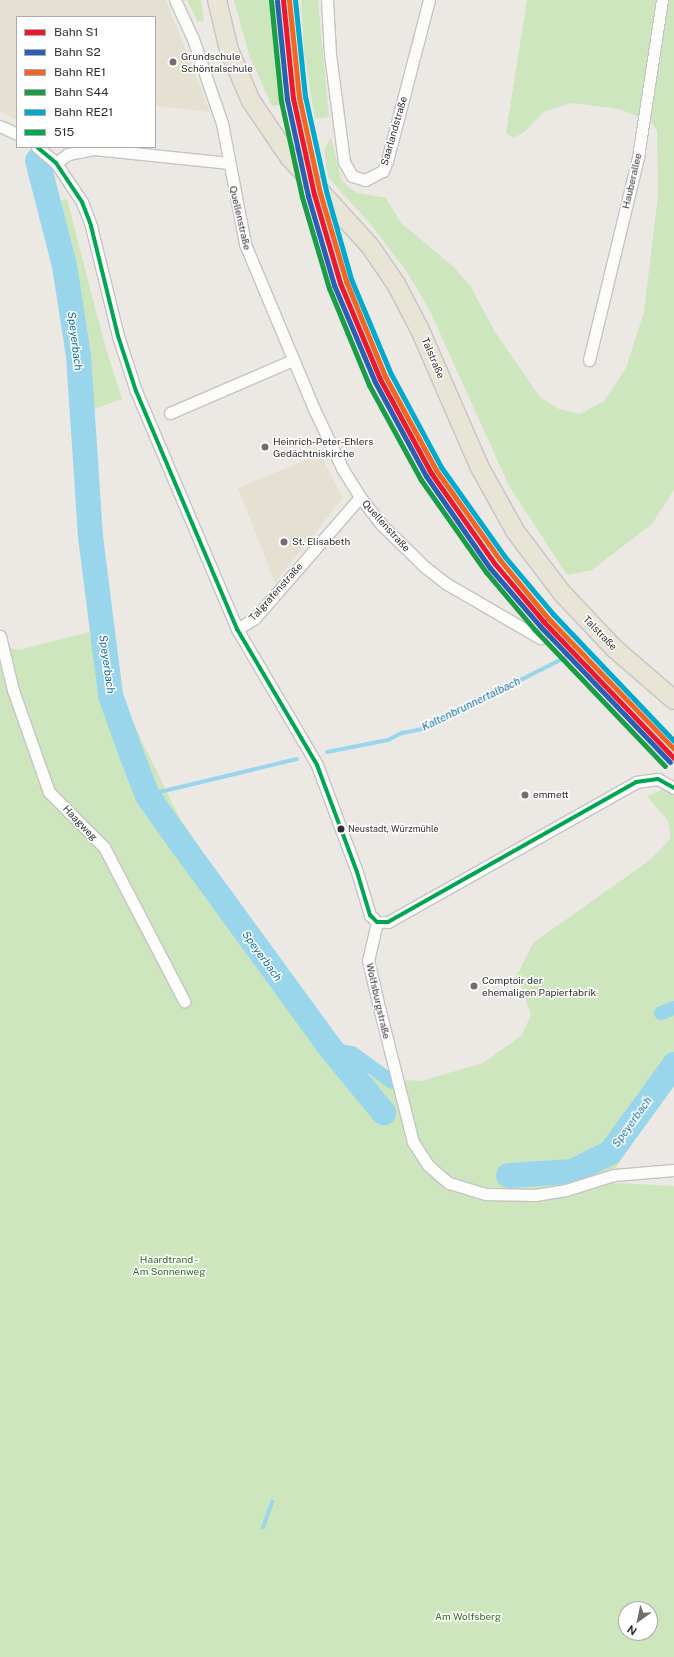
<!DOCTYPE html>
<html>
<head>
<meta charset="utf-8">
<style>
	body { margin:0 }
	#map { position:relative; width:674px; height:1657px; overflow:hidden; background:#ece8e4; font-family:"Public Sans",sans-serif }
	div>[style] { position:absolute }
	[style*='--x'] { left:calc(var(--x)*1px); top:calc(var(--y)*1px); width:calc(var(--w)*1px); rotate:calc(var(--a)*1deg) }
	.education>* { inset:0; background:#e6e0d3 }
	.green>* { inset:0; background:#cee6be }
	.stream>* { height:4px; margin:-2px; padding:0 2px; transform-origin:2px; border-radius:2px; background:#99d6ec }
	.canal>* { height:14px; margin:-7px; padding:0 7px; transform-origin:7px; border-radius:7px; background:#99d6ec }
	.river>* { height:25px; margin:-12.5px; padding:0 12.5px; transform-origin:12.5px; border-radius:12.5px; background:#99d6ec }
	.roads { filter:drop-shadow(1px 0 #c5c4c5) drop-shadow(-1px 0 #c5c4c5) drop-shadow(0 1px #c5c4c5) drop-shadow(0 -1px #c5c4c5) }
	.minor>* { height:11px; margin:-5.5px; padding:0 5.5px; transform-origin:5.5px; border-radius:5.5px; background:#fcfcfb }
	.primary>* { height:18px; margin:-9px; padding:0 9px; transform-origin:9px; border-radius:9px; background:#e8e4d6 }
	.bus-1>* { height:4px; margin:-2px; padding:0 2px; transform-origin:2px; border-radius:2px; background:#00a651 }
	.rail-1>* { height:5px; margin:-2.5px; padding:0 2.5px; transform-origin:2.5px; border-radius:2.5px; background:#ec192e }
	.rail-2>* { height:5px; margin:-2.5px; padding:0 2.5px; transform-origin:2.5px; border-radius:2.5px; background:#2960b5 }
	.rail-3>* { height:5px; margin:-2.5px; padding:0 2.5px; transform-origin:2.5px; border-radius:2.5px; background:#f26522 }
	.rail-4>* { height:5px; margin:-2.5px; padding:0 2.5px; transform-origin:2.5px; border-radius:2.5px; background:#1a9d47 }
	.rail-5>* { height:5px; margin:-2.5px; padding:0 2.5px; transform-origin:2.5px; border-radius:2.5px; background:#00a9ce }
	.dots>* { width:11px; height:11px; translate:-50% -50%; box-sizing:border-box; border:2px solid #fff; border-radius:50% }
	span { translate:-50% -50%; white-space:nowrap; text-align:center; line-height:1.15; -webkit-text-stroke:3px #fff; paint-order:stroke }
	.bus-label { font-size:9px; color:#2e2e2e }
	.left { translate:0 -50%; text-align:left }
	.poi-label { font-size:10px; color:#2e2e2e }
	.street-label { font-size:10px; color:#2e2e2e }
	.park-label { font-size:10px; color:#2c6e1b }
	.water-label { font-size:11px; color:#0d6fa3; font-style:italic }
	.legend { position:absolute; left:16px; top:16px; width:140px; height:132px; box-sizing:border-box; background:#fff; border:1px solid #ababab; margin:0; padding:5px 7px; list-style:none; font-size:12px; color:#2e2e2e }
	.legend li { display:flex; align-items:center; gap:8px; height:20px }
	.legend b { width:20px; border:1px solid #ababab }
	.north { position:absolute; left:618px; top:1601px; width:40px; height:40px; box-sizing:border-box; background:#fff; border:1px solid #ababab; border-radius:50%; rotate:213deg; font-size:11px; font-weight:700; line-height:16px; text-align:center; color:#2e2e2e }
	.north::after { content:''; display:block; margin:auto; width:14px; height:18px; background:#706f6e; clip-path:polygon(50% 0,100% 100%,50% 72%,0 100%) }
</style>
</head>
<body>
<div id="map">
	<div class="education">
		<div style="clip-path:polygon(0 0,166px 0,210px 112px,155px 106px,155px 17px,17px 17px,17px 120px,0 111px)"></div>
		<div style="clip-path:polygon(320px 454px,343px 498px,275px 583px,238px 488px)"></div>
	</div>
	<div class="green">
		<div style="clip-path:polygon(187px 0,201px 0,204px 20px,198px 22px)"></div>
		<div style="clip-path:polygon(275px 0,285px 104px,272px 106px,249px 55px,234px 0)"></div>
		<div style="clip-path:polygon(301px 0,318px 0,329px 117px,315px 119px,304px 52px)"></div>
		<div style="clip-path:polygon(527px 0,674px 0,674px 490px,652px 524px,592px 570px,567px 575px,509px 486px,430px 311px,407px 272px,372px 226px,328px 177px,324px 150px,331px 137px,341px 179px,348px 187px,358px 193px,386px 198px,401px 223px,455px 268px,471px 287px,495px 332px,540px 397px,559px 409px,580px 414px,604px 401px,626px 368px,644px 312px,658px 196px,657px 131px,651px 121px,619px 109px,572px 103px,545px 111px,523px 133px,513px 138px,506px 133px)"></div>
		<div style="clip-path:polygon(67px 199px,104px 342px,122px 399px,88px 411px,69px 264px,51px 203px)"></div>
		<div style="clip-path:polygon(evenodd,89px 632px,177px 813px,340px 1063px,375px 1078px,421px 1081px,483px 1063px,521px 1036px,531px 1015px,517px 975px,533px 943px,650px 860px,671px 838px,668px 821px,647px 796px,674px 785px,674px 1088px,668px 1089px,609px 1178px,615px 1183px,674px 1186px,674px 1657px,0 1657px,0 646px,19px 650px,89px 632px,626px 1609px,650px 1609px,650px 1633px,626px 1633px,626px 1609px)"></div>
	</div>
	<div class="stream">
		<div style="--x:327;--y:752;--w:62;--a:-11.1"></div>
		<div style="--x:388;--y:740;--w:16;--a:-27"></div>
		<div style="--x:402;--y:733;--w:21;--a:-11"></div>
		<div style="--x:423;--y:729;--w:160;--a:-26.7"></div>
		<div style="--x:147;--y:795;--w:154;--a:-13.5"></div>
		<div style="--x:263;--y:1527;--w:27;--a:-70"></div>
	</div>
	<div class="canal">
		<div style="--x:661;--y:1013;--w:14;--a:-21"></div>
		<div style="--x:331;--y:1049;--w:21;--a:11"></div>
		<div style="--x:352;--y:1053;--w:49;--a:35.9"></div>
	</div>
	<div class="river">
		<div style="--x:37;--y:160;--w:108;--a:75.6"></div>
		<div style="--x:64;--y:265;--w:91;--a:81.2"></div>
		<div style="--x:78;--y:355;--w:181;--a:86.2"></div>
		<div style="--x:90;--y:536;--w:160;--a:82.8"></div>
		<div style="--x:110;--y:695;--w:63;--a:70.4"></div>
		<div style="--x:131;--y:754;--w:44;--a:68.7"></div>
		<div style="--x:147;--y:795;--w:49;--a:55"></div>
		<div style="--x:175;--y:835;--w:265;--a:53.9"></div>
		<div style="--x:331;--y:1049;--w:82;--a:50.5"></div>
		<div style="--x:508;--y:1175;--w:64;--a:-3.6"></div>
		<div style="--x:572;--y:1171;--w:42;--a:-26.6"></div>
		<div style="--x:610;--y:1152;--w:109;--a:-54"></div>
	</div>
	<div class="roads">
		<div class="minor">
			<div style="--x:175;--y:0;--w:43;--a:65.2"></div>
			<div style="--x:193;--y:39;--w:89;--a:71"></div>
			<div style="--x:222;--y:123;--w:123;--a:79.2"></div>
			<div style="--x:245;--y:244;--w:179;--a:67.3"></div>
			<div style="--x:314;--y:409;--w:65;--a:64.6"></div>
			<div style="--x:342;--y:468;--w:34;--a:58"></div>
			<div style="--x:360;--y:497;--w:33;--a:52"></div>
			<div style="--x:380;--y:523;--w:63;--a:44.4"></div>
			<div style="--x:425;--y:567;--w:28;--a:38"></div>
			<div style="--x:447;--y:584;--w:108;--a:30.1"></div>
			<div style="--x:327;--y:0;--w:54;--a:86.8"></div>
			<div style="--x:330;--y:54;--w:109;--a:82.6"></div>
			<div style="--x:344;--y:162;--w:16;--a:60"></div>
			<div style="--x:352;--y:176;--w:14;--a:17"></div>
			<div style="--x:365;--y:180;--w:20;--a:-27"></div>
			<div style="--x:383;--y:171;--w:11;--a:-68"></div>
			<div style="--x:387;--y:161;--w:166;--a:-75.4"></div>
			<div style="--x:0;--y:126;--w:19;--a:25"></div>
			<div style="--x:37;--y:147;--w:25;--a:40"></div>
			<div style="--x:56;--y:163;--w:47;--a:56.3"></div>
			<div style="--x:82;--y:202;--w:26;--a:69"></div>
			<div style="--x:91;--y:226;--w:113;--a:76.2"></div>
			<div style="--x:118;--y:336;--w:58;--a:71.9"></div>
			<div style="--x:136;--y:391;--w:259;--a:67"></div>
			<div style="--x:237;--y:629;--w:158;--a:59.5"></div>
			<div style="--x:317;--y:765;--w:114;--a:69.5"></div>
			<div style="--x:357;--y:872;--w:45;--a:73.2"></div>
			<div style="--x:370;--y:915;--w:10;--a:45"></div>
			<div style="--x:56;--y:163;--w:15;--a:-37"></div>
			<div style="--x:68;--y:154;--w:26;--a:-11"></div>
			<div style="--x:94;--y:149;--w:136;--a:5.9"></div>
			<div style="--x:589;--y:360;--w:209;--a:-76.4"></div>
			<div style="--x:638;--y:157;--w:159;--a:-81.3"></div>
			<div style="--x:170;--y:413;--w:134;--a:-23.3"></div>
			<div style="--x:237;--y:629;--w:21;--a:-31"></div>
			<div style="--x:255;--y:618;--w:160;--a:-49"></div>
			<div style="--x:0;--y:636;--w:56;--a:76.5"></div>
			<div style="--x:13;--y:690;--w:108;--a:70.6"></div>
			<div style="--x:49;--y:792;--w:78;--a:45"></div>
			<div style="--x:104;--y:847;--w:174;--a:62.5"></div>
			<div style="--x:377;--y:922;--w:39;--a:103"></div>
			<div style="--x:368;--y:960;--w:44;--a:76.9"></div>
			<div style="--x:378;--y:1003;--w:143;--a:75.9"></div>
			<div style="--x:413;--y:1142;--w:27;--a:57"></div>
			<div style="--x:428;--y:1165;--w:15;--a:42"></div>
			<div style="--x:439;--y:1175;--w:13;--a:39"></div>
			<div style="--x:449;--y:1183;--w:38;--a:17"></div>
			<div style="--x:485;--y:1194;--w:50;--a:1.1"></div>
			<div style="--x:535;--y:1195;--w:31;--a:-9"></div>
			<div style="--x:566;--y:1190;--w:50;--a:-17.4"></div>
			<div style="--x:614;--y:1175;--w:60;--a:-4.8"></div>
			<div style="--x:377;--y:922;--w:11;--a:0"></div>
			<div style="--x:388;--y:922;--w:285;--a:-29.4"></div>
			<div style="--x:636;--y:782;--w:22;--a:-8"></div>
			<div style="--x:658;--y:779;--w:18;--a:29"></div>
		</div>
		<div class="primary">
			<div style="--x:217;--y:0;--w:51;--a:76.5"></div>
			<div style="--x:229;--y:50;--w:56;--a:66.7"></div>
			<div style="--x:251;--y:101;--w:68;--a:55.8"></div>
			<div style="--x:289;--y:157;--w:120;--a:47.7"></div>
			<div style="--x:370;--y:246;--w:46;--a:55.6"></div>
			<div style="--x:396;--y:284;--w:52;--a:62.4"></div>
			<div style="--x:420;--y:330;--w:148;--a:66.5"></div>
			<div style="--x:479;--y:466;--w:74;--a:61"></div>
			<div style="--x:515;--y:531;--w:78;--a:52.8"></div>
			<div style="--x:562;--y:593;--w:77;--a:46.6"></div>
			<div style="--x:615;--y:649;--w:78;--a:40.8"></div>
		</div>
	</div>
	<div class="bus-1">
		<div style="--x:37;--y:147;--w:25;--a:40"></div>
		<div style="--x:56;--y:163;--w:47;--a:56.3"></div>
		<div style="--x:82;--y:202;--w:26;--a:69"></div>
		<div style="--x:91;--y:226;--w:113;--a:76.2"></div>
		<div style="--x:118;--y:336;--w:58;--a:71.9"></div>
		<div style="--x:136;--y:391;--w:259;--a:67"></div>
		<div style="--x:237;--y:629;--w:158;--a:59.5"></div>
		<div style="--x:317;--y:765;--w:114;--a:69.5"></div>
		<div style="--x:357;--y:872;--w:45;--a:73.2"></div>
		<div style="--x:370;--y:915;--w:10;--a:45"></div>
		<div style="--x:377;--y:922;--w:11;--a:0"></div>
		<div style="--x:388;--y:922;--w:285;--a:-29.4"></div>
		<div style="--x:636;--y:782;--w:22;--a:-8"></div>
		<div style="--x:658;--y:779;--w:18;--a:29"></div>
	</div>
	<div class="rail-1">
		<div style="--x:283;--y:0;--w:99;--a:84.2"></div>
		<div style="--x:293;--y:98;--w:98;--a:77.7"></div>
		<div style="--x:314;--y:194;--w:93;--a:73.7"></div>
		<div style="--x:340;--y:283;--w:104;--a:67.4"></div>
		<div style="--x:380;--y:379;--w:107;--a:61.5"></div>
		<div style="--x:431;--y:473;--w:111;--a:54.9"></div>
		<div style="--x:495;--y:564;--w:76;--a:49.8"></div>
		<div style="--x:544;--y:622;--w:188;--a:46.3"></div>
	</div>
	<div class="rail-2">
		<div style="--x:277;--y:1;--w:99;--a:84.2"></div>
		<div style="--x:287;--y:99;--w:99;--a:77.8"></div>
		<div style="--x:308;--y:196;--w:93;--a:73.7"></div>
		<div style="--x:334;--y:285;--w:105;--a:67.1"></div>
		<div style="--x:375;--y:382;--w:107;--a:61.5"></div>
		<div style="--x:426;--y:476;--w:112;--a:55.2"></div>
		<div style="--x:490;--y:568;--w:77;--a:49.2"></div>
		<div style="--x:540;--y:626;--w:188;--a:46.3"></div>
	</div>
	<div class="rail-3">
		<div style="--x:289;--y:0;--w:98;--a:84.1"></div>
		<div style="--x:299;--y:97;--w:98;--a:77.7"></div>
		<div style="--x:320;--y:193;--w:92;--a:73.5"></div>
		<div style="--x:346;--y:281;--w:103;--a:67.7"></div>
		<div style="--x:385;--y:376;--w:107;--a:61.5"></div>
		<div style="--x:436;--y:470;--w:110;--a:54.6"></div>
		<div style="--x:500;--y:560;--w:75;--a:50.4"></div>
		<div style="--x:548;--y:618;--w:182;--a:46.1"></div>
	</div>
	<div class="rail-4">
		<div style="--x:271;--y:1;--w:100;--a:84.3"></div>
		<div style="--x:281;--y:101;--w:98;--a:77.7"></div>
		<div style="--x:302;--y:197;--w:95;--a:73.5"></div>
		<div style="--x:329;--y:288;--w:105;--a:67.6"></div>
		<div style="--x:369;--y:385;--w:108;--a:61.3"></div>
		<div style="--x:421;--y:480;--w:113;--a:54.8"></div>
		<div style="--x:486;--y:572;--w:76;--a:49.8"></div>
		<div style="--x:535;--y:630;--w:188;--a:46.3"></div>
	</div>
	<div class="rail-5">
		<div style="--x:295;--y:0;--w:97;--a:84.1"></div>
		<div style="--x:305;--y:96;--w:97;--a:77.5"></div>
		<div style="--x:326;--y:191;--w:91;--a:74.1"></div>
		<div style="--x:351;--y:279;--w:103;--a:67.2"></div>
		<div style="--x:391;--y:374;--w:106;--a:61.7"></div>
		<div style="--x:441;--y:467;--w:110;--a:54.6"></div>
		<div style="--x:505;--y:557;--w:75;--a:49.9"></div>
		<div style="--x:553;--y:614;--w:175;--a:46.4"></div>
	</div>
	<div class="dots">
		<div style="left:173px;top:62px;background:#706f6e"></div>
		<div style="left:265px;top:447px;background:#706f6e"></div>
		<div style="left:284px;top:542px;background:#706f6e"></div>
		<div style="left:525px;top:795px;background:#706f6e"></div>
		<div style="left:341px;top:829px;background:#2e2e2e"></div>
		<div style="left:474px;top:986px;background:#706f6e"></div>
	</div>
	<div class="bus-label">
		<span class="left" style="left:348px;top:829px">Neustadt, Würzmühle</span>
	</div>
	<div class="poi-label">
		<span class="left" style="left:181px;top:62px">Grundschule<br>Schöntalschule</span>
		<span class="left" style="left:273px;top:447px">Heinrich-Peter-Ehlers<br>Gedächtniskirche</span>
		<span class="left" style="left:292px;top:542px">St. Elisabeth</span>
		<span class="left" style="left:533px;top:795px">emmett</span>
		<span class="left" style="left:482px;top:986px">Comptoir der<br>ehemaligen Papierfabrik</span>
	</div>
	<div class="street-label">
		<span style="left:394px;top:131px;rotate:-74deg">Saarlandstraße</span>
		<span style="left:632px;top:181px;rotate:-77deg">Hauberallee</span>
		<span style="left:240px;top:218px;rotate:77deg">Quellenstraße</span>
		<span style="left:433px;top:358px;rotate:67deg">Talstraße</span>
		<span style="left:386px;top:526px;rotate:48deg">Quellenstraße</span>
		<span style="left:276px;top:592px;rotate:-48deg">Talgrafenstraße</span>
		<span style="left:600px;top:633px;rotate:46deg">Talstraße</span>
		<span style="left:80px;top:823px;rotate:46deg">Haagweg</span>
		<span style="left:378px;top:1001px;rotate:77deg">Wolfsburgstraße</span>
	</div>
	<div class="park-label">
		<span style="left:169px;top:1265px">Haardtrand -<br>Am Sonnenweg</span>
		<span style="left:468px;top:1617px">Am Wolfsberg</span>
	</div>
	<div class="water-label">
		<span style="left:75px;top:341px;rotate:83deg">Speyerbach</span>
		<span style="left:107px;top:664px;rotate:82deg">Speyerbach</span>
		<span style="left:471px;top:704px;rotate:-26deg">Kaltenbrunnertalbach</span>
		<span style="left:262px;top:956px;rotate:54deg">Speyerbach</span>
		<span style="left:632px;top:1122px;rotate:-54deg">Speyerbach</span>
	</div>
	<ul class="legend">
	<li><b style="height:5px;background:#ec192e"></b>Bahn S1</li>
	<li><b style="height:5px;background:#2960b5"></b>Bahn S2</li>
	<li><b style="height:5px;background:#f26522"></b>Bahn RE1</li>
	<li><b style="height:5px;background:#1a9d47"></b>Bahn S44</li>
	<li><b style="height:5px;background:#00a9ce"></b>Bahn RE21</li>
	<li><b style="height:5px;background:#00a651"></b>515</li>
	</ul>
	<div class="north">N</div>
</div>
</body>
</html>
